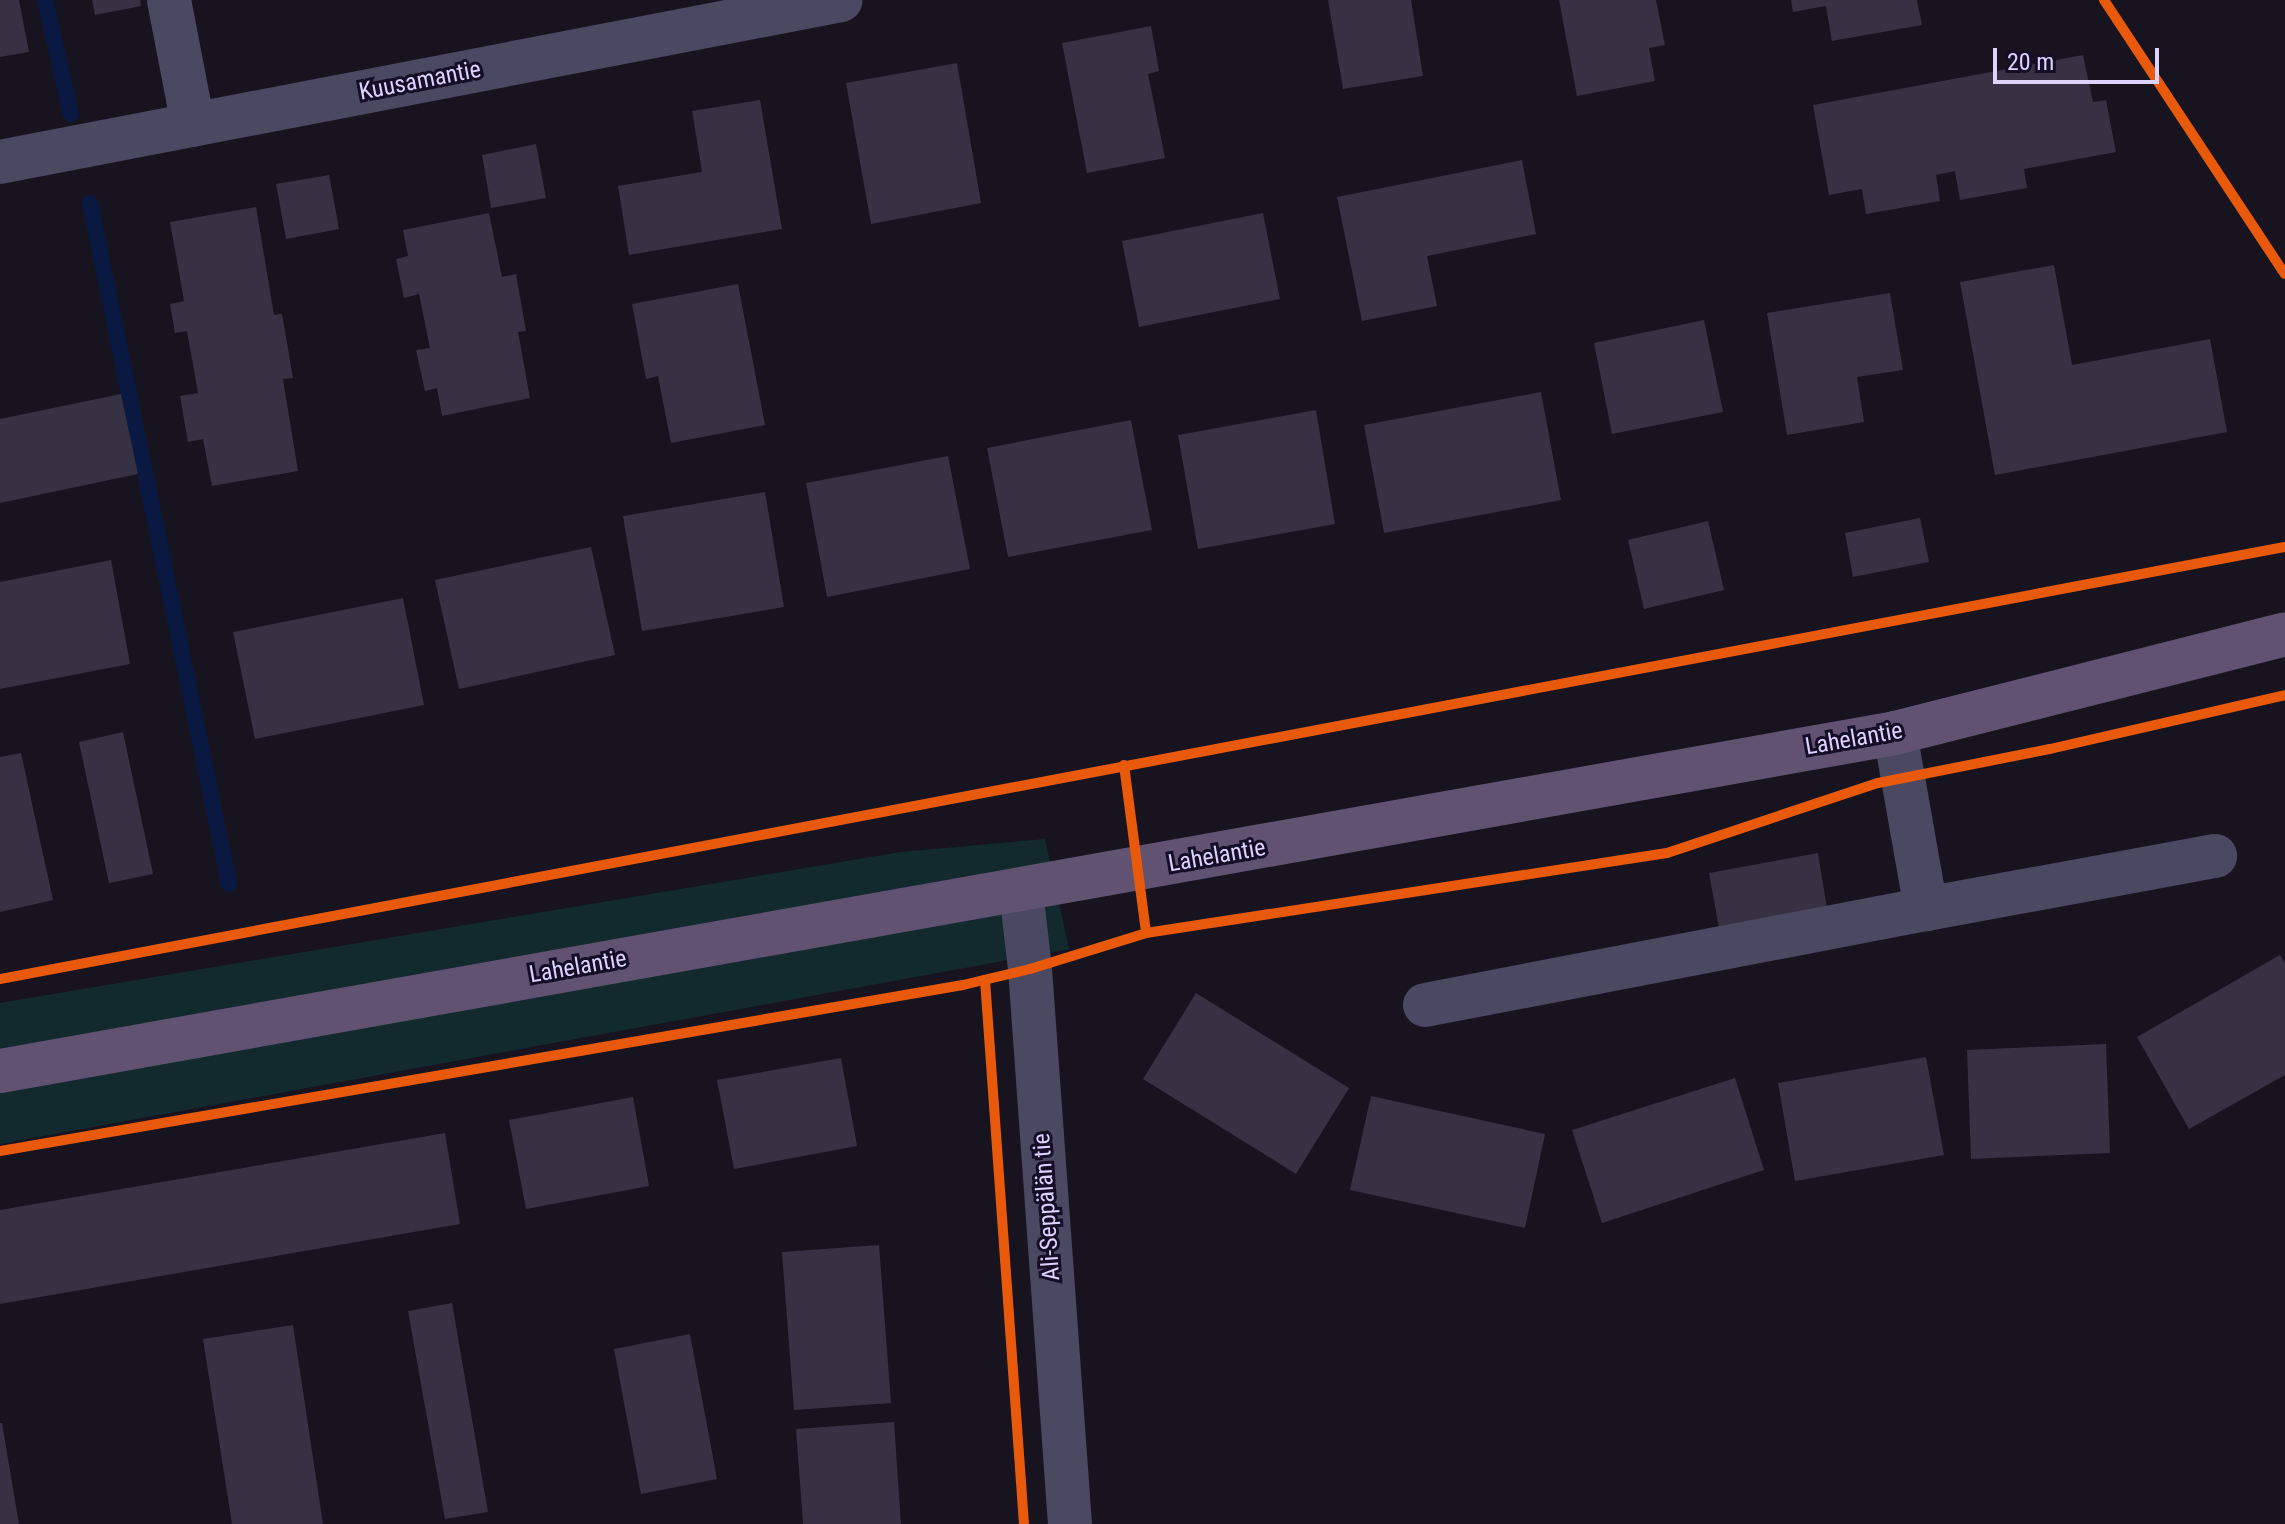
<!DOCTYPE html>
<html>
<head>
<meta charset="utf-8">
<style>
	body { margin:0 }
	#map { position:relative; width:2285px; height:1524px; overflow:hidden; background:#171420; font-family:"Roboto Condensed",sans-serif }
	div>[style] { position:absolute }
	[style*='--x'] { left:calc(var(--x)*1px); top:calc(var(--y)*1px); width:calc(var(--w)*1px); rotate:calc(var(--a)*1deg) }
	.green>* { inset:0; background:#122a2e }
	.stream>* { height:16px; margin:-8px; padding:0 8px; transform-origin:8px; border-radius:8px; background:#091942 }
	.building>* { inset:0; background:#363143 }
	.minor>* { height:44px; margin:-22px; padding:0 22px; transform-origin:22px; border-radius:22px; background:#4b4861 }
	.major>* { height:44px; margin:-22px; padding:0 22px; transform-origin:22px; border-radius:22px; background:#615272 }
	.cycleway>* { height:10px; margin:-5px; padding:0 5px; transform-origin:5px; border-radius:5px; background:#e8590c }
	span { translate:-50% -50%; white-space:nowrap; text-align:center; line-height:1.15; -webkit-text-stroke:6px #140e26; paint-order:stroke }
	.street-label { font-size:24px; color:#dcd3ff }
	.scale { position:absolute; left:1993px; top:48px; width:166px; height:36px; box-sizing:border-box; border:4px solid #dcd3ff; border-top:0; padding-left:10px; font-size:24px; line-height:28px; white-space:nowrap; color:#dcd3ff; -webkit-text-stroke:6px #140e26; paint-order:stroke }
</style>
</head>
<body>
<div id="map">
	<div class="green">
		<div style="clip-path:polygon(1045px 839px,1069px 949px,0 1144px,0 1003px,901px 852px)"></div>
	</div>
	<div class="stream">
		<div style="--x:45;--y:0;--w:117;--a:77.2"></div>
		<div style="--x:90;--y:203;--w:695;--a:78.46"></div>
	</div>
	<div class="building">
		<div style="clip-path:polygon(0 0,19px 0,29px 52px,0 57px)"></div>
		<div style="clip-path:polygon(92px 0,140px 0,141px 6px,95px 15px)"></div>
		<div style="clip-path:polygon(1328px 0,1411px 0,1423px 76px,1343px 89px)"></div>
		<div style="clip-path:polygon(1559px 0,1656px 0,1665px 45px,1649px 48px,1655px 81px,1577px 96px)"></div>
		<div style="clip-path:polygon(1791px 0,1917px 0,1922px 25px,1832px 41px,1826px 6px,1793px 12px)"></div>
		<div style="clip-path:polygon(1151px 26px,1159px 71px,1148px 74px,1165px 158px,1087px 173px,1062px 43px)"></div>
		<div style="clip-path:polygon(2083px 55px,2093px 102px,2106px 100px,2116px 152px,2024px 169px,2027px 188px,1960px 200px,1955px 171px,1936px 175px,1940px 201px,1866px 214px,1862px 189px,1829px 195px,1813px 105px)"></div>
		<div style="clip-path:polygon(957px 63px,981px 203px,871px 224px,846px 83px)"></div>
		<div style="clip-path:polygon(760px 100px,782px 229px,629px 255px,618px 186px,702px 172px,692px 111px)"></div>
		<div style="clip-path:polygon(536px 144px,546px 198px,491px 208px,482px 155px)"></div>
		<div style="clip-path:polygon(1522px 160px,1536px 234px,1427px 256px,1437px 306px,1362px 321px,1337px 197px)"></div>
		<div style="clip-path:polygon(329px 175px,339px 229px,286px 239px,276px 184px)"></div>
		<div style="clip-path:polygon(256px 207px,274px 315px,282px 314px,293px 378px,283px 379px,298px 471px,212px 486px,203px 439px,188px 442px,180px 396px,198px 393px,187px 331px,175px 333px,170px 304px,184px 301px,170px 222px)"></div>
		<div style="clip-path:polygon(489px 213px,502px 277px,516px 274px,526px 331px,518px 332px,530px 398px,442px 416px,437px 388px,425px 391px,416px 350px,430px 348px,419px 294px,404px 298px,396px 259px,408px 256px,403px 230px)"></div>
		<div style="clip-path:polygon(1263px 213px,1280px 299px,1139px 327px,1122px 241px)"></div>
		<div style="clip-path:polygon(2054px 265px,2072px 365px,2210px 339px,2227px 432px,1995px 475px,1960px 282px)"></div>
		<div style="clip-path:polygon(738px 284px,765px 425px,671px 443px,658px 376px,646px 379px,632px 304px)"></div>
		<div style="clip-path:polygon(1890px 293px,1903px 370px,1857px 377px,1864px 422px,1787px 435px,1767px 313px)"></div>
		<div style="clip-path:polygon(1704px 320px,1723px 412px,1612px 434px,1594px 343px)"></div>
		<div style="clip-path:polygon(1541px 392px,1561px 500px,1384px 533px,1364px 425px)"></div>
		<div style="clip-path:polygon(121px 394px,138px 474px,0 503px,0 419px)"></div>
		<div style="clip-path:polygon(1316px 410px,1335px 524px,1198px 549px,1178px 435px)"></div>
		<div style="clip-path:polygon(1131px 420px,1152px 530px,1008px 557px,987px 448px)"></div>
		<div style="clip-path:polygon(948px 456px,970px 569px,827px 597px,806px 483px)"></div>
		<div style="clip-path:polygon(765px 492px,784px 607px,642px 631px,623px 516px)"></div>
		<div style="clip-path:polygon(1920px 518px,1929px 562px,1853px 577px,1845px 533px)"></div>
		<div style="clip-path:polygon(1708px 521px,1724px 590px,1644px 609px,1628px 540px)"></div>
		<div style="clip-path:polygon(591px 547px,615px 655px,459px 689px,435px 580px)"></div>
		<div style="clip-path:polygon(111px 560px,130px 664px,0 689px,0 582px)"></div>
		<div style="clip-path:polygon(403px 598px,424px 705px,255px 739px,233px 632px)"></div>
		<div style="clip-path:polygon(123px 732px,153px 874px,109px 883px,79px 742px)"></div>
		<div style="clip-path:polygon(21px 753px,53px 900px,0 912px,0 757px)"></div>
		<div style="clip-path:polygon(1818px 853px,1828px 914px,1720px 934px,1709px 873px)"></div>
		<div style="clip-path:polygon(2280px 955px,2285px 963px,2285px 1075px,2189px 1129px,2137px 1037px)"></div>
		<div style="clip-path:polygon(1196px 993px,1349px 1088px,1296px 1174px,1143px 1079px)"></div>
		<div style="clip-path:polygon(2106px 1044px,2110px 1153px,1971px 1159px,1967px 1050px)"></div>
		<div style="clip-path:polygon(1926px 1057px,1944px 1155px,1795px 1181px,1778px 1083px)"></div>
		<div style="clip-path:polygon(841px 1058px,857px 1146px,734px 1169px,717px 1080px)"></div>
		<div style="clip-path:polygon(1735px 1078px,1764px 1170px,1602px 1223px,1572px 1130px)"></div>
		<div style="clip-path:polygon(1371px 1096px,1545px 1134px,1525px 1228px,1350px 1190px)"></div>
		<div style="clip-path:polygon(633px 1097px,649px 1186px,526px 1209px,509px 1120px)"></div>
		<div style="clip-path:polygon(445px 1133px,460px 1224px,0 1304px,0 1210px)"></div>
		<div style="clip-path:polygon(879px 1245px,891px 1403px,794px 1410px,782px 1252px)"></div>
		<div style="clip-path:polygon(452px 1303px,488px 1512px,445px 1519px,408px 1311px)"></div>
		<div style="clip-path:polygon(293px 1325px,323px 1524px,232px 1524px,203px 1339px)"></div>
		<div style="clip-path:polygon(690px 1334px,717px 1479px,641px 1494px,614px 1349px)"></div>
		<div style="clip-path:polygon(894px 1422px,901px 1524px,803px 1524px,796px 1429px)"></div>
		<div style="clip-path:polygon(0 1423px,2px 1423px,19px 1524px,0 1524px)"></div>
	</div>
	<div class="minor">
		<div style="--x:169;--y:0;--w:127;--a:79.1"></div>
		<div style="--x:0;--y:162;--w:856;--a:-10.9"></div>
		<div style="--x:1895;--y:733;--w:179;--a:80"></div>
		<div style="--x:1926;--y:909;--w:294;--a:-10.4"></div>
		<div style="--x:1021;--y:891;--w:79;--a:83.4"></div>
		<div style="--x:1030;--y:969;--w:556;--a:85.88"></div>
		<div style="--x:1425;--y:1005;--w:510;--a:-10.85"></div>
	</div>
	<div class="major">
		<div style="--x:0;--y:1071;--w:1925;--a:-10.11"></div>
		<div style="--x:1895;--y:733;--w:402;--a:-14.2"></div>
	</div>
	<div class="cycleway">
		<div style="--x:2104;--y:0;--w:328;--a:56.6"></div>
		<div style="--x:1124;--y:765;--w:169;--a:82.5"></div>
		<div style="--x:0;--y:979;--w:2325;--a:-10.71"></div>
		<div style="--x:985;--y:980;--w:545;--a:85.9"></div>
		<div style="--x:0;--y:1151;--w:977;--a:-9.78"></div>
		<div style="--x:963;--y:985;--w:69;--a:-13.4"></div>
		<div style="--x:1030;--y:969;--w:121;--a:-17.2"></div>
		<div style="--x:1146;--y:933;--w:527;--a:-8.73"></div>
		<div style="--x:1667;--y:853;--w:222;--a:-18.4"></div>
		<div style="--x:1878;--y:783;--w:175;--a:-11.2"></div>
		<div style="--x:2050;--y:749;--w:241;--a:-12.9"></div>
	</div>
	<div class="street-label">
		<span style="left:420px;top:81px;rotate:-11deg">Kuusamantie</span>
		<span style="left:1854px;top:739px;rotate:-10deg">Lahelantie</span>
		<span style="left:1217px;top:856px;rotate:-10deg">Lahelantie</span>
		<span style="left:578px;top:967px;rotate:-10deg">Lahelantie</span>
		<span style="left:1047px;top:1207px;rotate:-94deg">Ali-Seppälän tie</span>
	</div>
	<div class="scale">20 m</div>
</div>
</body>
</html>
